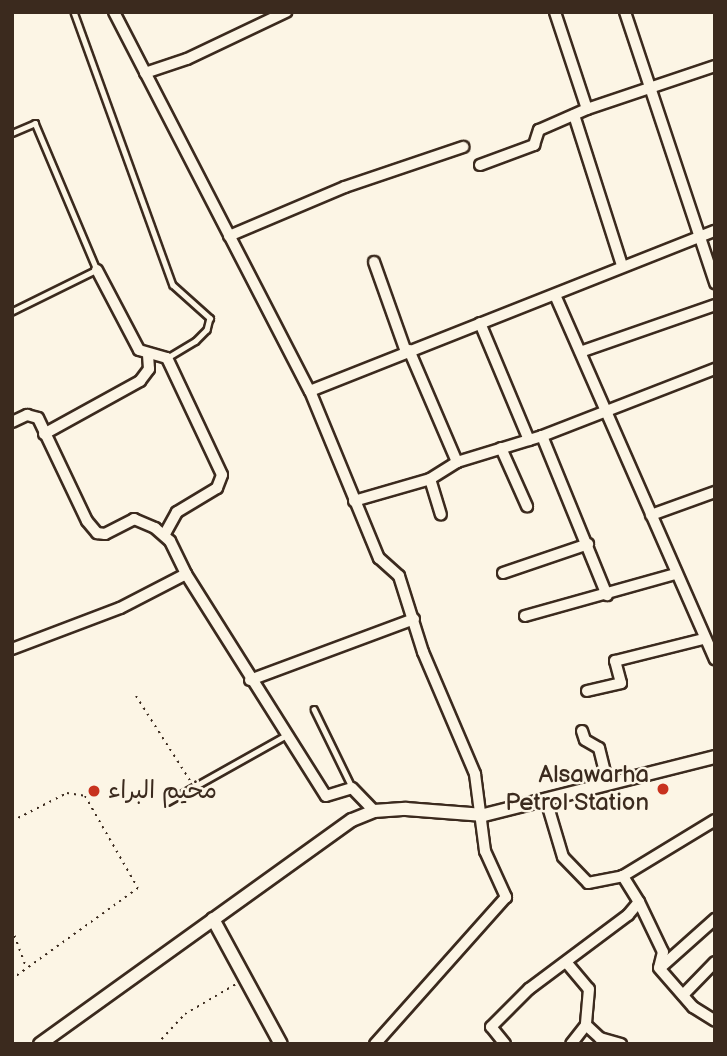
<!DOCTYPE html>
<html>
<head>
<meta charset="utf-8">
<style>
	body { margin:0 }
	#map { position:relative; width:727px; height:1056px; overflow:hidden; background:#fcf5e5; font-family:"Balsamiq Sans","Playpen Sans Arabic",sans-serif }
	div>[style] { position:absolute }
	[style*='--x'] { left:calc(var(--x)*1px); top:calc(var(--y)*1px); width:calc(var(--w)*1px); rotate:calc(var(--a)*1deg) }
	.path>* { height:2px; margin-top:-1px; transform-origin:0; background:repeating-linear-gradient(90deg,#3b2a1e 0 2px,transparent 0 7px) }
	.roads { filter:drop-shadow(2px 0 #3b2a1e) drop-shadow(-2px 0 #3b2a1e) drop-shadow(0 2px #3b2a1e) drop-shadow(0 -2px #3b2a1e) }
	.service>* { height:4.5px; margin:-2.25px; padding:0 2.25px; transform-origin:2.25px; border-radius:2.25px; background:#fcf5e5 }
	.minor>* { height:10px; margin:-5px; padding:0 5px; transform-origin:5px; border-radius:5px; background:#fcf5e5 }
	.tertiary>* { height:12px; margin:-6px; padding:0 6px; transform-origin:6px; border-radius:6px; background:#fcf5e5 }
	.dots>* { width:19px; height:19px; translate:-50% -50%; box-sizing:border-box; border:4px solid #fcf5e5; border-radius:50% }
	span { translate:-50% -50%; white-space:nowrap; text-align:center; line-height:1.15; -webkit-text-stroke:5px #fcf5e5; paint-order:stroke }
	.poi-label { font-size:24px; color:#3b2a1e }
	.right { translate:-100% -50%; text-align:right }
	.left { translate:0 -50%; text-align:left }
	.frame { position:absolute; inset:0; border:14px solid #3b2a1e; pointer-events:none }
</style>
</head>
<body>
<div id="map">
	<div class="path">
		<div style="--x:136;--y:696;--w:102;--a:57.4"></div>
		<div style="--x:12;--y:821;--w:62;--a:-27"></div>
		<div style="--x:67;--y:793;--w:18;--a:9"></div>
		<div style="--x:85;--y:796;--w:106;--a:60.1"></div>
		<div style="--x:138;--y:888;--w:155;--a:144.2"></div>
		<div style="--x:12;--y:929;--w:40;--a:69.8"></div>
		<div style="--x:157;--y:1044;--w:41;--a:-47"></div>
		<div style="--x:185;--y:1014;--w:59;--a:-30.5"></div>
	</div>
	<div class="roads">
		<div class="service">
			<div style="--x:74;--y:12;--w:290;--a:70.1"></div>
			<div style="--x:173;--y:285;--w:50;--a:41.7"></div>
			<div style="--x:210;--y:318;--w:12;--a:104"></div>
			<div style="--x:207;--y:330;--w:16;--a:135"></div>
			<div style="--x:196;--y:341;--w:33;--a:149"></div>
			<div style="--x:12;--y:133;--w:25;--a:-23"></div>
			<div style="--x:35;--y:123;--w:160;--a:67.1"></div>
			<div style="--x:97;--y:270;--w:95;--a:153.7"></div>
			<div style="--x:314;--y:709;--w:87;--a:64"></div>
			<div style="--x:167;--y:802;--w:139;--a:-29.3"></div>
		</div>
		<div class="minor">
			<div style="--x:114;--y:12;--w:427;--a:62.7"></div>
			<div style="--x:310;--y:391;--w:181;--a:67.6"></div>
			<div style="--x:379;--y:558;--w:27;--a:42"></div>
			<div style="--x:399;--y:576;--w:80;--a:72.5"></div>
			<div style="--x:423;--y:652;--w:133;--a:66.9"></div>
			<div style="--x:475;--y:774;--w:78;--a:82.6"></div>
			<div style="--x:485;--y:851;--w:51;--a:65.5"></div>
			<div style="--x:506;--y:897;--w:197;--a:131.7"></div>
			<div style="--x:625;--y:12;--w:286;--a:71.6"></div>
			<div style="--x:145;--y:73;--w:44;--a:-18.4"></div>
			<div style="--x:187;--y:59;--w:110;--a:-25.4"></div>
			<div style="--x:587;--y:109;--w:135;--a:-18.6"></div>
			<div style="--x:574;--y:115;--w:157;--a:72.3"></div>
			<div style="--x:480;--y:165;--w:58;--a:-20.3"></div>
			<div style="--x:534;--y:145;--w:16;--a:-72"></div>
			<div style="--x:539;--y:130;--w:52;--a:-23.6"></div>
			<div style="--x:587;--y:109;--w:102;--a:-108.3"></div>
			<div style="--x:229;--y:236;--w:126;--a:-22.9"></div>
			<div style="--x:345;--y:187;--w:125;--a:-18.7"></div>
			<div style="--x:374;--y:262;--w:96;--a:70.4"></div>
			<div style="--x:97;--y:270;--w:90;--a:62.3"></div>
			<div style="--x:139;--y:350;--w:29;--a:16"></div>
			<div style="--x:167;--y:358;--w:129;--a:64.8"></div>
			<div style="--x:222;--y:475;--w:14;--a:111"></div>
			<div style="--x:217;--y:488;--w:47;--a:149"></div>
			<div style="--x:177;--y:512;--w:26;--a:119"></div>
			<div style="--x:555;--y:295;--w:398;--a:66.3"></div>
			<div style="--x:480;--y:323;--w:127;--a:67.3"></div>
			<div style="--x:409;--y:350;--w:122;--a:66.8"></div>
			<div style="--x:583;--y:351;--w:140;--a:-19.2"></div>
			<div style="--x:310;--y:391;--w:435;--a:-21.6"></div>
			<div style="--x:12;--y:422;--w:17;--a:-25"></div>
			<div style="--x:27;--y:415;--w:11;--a:15"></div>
			<div style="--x:38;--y:418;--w:114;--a:64.6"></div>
			<div style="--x:87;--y:521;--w:16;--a:50"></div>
			<div style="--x:97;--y:533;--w:8;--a:7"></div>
			<div style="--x:105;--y:534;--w:33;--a:-27"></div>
			<div style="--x:134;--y:519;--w:23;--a:23"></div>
			<div style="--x:155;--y:528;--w:20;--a:41"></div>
			<div style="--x:170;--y:541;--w:37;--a:64"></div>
			<div style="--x:186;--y:574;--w:74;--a:152.7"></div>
			<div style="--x:120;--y:608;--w:116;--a:159.2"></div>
			<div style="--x:44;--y:434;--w:110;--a:-28.9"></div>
			<div style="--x:140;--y:381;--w:15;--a:-53"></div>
			<div style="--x:149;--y:369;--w:13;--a:-94"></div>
			<div style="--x:542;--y:436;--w:172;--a:67.8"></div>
			<div style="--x:501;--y:448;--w:64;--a:65.9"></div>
			<div style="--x:430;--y:479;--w:37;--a:73"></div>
			<div style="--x:354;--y:501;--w:79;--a:-16.1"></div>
			<div style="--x:430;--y:479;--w:32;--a:-32"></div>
			<div style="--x:457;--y:462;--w:89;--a:-17"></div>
			<div style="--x:542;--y:436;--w:186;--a:-21.2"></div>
			<div style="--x:651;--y:515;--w:68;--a:-19.8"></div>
			<div style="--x:503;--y:573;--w:90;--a:-18.8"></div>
			<div style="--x:186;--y:574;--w:262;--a:57.8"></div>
			<div style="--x:326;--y:796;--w:27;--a:-17"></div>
			<div style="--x:352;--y:788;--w:32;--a:46"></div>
			<div style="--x:525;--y:616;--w:156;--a:-15.6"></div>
			<div style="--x:250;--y:680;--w:175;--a:-20.4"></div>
			<div style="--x:587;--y:691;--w:35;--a:-13"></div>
			<div style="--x:621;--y:683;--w:23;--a:-105"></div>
			<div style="--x:615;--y:661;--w:91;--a:-14"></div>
			<div style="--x:582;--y:731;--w:9;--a:72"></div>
			<div style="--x:585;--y:740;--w:16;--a:30"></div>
			<div style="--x:599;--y:748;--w:37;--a:76"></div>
			<div style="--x:546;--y:800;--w:59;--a:73.4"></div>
			<div style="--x:563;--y:857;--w:36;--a:46"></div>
			<div style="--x:588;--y:883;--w:36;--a:-11"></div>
			<div style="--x:623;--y:876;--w:108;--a:-31.3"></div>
			<div style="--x:639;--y:902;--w:55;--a:64.4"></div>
			<div style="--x:663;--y:952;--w:16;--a:104"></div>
			<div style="--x:659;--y:968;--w:52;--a:48.9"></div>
			<div style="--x:693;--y:1007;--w:26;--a:32"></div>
			<div style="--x:566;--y:962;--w:35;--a:50"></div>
			<div style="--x:589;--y:989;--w:36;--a:95"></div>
			<div style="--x:586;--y:1025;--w:24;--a:128"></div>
			<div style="--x:660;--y:968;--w:74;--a:-41.7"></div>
			<div style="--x:683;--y:995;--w:46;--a:-45.9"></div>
			<div style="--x:586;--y:1025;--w:19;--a:43"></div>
			<div style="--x:600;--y:1038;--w:22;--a:16"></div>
			<div style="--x:505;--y:1044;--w:22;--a:-129"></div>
			<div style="--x:491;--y:1027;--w:54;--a:-45"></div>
			<div style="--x:529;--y:989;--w:124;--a:-36.8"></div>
			<div style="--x:628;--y:915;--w:17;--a:-50"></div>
			<div style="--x:639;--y:902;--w:31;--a:-122"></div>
		</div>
		<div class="tertiary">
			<div style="--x:213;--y:919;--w:142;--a:61.5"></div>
			<div style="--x:40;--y:1044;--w:384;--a:-35.7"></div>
			<div style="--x:352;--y:820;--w:24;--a:-22"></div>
			<div style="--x:374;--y:811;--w:32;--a:-4"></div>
			<div style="--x:406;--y:809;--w:78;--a:4.4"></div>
			<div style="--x:484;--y:815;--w:238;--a:-14.1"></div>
		</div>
	</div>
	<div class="dots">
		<div style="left:663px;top:789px;background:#c8321e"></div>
		<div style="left:94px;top:791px;background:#c8321e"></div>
	</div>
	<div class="poi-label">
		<span class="right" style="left:649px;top:789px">Alsawarha<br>Petrol Station</span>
		<span class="left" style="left:108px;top:791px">مخيم البراء</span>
	</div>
	<div class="frame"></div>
</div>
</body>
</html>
